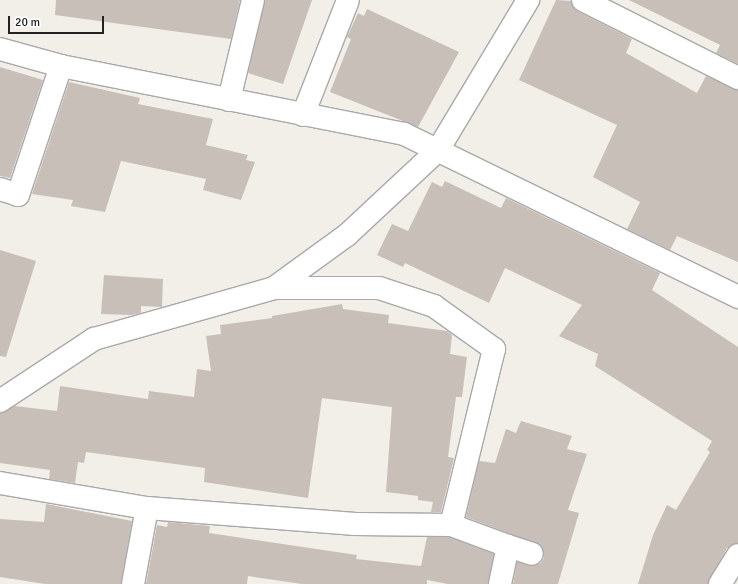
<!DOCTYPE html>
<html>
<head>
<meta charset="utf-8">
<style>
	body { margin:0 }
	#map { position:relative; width:738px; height:584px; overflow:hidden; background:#f2efe9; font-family:Signika,sans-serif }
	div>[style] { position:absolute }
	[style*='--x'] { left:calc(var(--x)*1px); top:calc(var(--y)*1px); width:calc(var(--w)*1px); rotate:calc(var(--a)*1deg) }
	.building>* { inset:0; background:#c7bfb8 }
	.roads { filter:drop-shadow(1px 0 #a9a9a9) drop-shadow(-1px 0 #a9a9a9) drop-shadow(0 1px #a9a9a9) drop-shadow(0 -1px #a9a9a9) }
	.minor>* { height:22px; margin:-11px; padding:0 11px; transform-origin:11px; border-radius:11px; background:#fff }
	span { translate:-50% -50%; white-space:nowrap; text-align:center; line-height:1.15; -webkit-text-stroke:3px #fff; paint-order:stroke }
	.scale { position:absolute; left:8px; top:16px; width:96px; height:18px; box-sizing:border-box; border:2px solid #222; border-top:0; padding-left:5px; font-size:12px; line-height:14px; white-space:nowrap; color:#222; -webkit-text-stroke:3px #fff; paint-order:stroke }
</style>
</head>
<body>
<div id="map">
	<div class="building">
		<div style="clip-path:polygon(56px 0,240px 0,231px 39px,55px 15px)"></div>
		<div style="clip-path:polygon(265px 0,312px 0,283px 84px,248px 73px)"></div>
		<div style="clip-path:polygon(556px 0,571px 1px,577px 11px,632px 39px,626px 53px,697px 93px,706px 76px,738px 90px,738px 262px,677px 236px,670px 250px,627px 229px,640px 202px,593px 177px,617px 125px,519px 80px)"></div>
		<div style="clip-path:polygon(629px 0,738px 0,738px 64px,716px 53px,720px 45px)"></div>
		<div style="clip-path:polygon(367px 9px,459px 52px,418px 127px,330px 92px,351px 39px,347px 37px,358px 13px,364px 16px)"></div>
		<div style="clip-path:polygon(0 67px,43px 80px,10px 178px,0 176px)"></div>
		<div style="clip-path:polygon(69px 82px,140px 98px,138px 104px,213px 119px,206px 145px,248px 155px,246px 160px,255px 162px,241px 200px,203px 190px,206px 179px,121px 161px,105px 212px,71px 206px,73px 200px,32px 194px)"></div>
		<div style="clip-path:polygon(445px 181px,501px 208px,506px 198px,660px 273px,652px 290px,738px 347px,738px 543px,727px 548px,708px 584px,638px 584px,653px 535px,667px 505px,676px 510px,710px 452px,707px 450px,712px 441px,595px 366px,598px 354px,559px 336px,582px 305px,505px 268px,489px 303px,405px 263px,403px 267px,377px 255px,392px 224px,408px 231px,432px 182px,442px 187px)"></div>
		<div style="clip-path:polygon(0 250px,36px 261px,6px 357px,0 356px)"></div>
		<div style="clip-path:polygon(104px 275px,163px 279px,162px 307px,141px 306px,141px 313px,131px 315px,101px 314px)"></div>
		<div style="clip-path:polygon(342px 304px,343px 309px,389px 315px,388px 323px,447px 331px,452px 335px,450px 354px,467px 357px,462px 397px,456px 397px,448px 457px,454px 458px,441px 512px,431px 512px,433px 502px,418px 500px,418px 496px,386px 492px,392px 407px,322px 398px,308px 498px,204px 482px,205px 468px,86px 452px,84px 463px,78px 462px,75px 483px,49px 479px,50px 470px,0 463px,0 413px,15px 406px,57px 411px,60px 386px,148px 399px,149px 391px,194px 397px,197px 369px,211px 371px,206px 336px,221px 334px,220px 325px,272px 318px,272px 316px)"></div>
		<div style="clip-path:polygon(521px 421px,572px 436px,567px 449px,587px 454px,568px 510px,579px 513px,558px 584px,513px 584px,517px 562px,534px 566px,541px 563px,544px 558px,542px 546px,466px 517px,479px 461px,495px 463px,506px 429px,516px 433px)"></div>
		<div style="clip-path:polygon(46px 504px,132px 521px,121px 584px,45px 584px,0 577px,0 519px,44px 522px)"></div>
		<div style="clip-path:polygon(168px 522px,210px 526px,209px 533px,357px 555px,356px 559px,421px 566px,427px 537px,449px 537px,494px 554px,488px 584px,448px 584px,427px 580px,427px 584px,302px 584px,248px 576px,247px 584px,146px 584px,157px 525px,167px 527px)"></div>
	</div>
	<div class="roads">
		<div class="minor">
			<div style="--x:583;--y:0;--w:174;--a:26.7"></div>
			<div style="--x:0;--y:49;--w:63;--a:15.6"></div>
			<div style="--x:61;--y:66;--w:350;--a:11.2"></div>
			<div style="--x:404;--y:134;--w:372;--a:26"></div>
			<div style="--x:229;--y:100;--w:103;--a:-76.5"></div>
			<div style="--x:303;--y:115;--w:123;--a:-68.6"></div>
			<div style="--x:0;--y:189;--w:19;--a:18"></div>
			<div style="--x:18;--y:195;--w:136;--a:-71.6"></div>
			<div style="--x:274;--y:288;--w:105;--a:0"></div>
			<div style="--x:379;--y:288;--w:58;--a:18.1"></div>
			<div style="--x:434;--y:306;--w:74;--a:35.6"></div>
			<div style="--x:494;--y:349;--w:181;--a:103.7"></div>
			<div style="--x:451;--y:525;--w:61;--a:20.2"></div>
			<div style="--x:508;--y:546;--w:39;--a:102"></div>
			<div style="--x:0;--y:401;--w:113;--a:-33.4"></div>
			<div style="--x:94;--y:339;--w:187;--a:-15.8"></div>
			<div style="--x:274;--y:288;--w:90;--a:-36"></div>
			<div style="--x:347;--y:235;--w:125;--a:-43"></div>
			<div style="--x:438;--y:150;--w:175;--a:-59"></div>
			<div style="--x:0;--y:483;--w:149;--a:9.7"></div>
			<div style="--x:147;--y:508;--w:209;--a:4.4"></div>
			<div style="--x:355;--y:524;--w:96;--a:0.6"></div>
			<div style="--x:508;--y:546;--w:25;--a:18"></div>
			<div style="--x:133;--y:584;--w:77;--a:-79.6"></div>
			<div style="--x:720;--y:584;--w:34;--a:-58"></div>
		</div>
	</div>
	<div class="scale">20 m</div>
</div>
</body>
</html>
